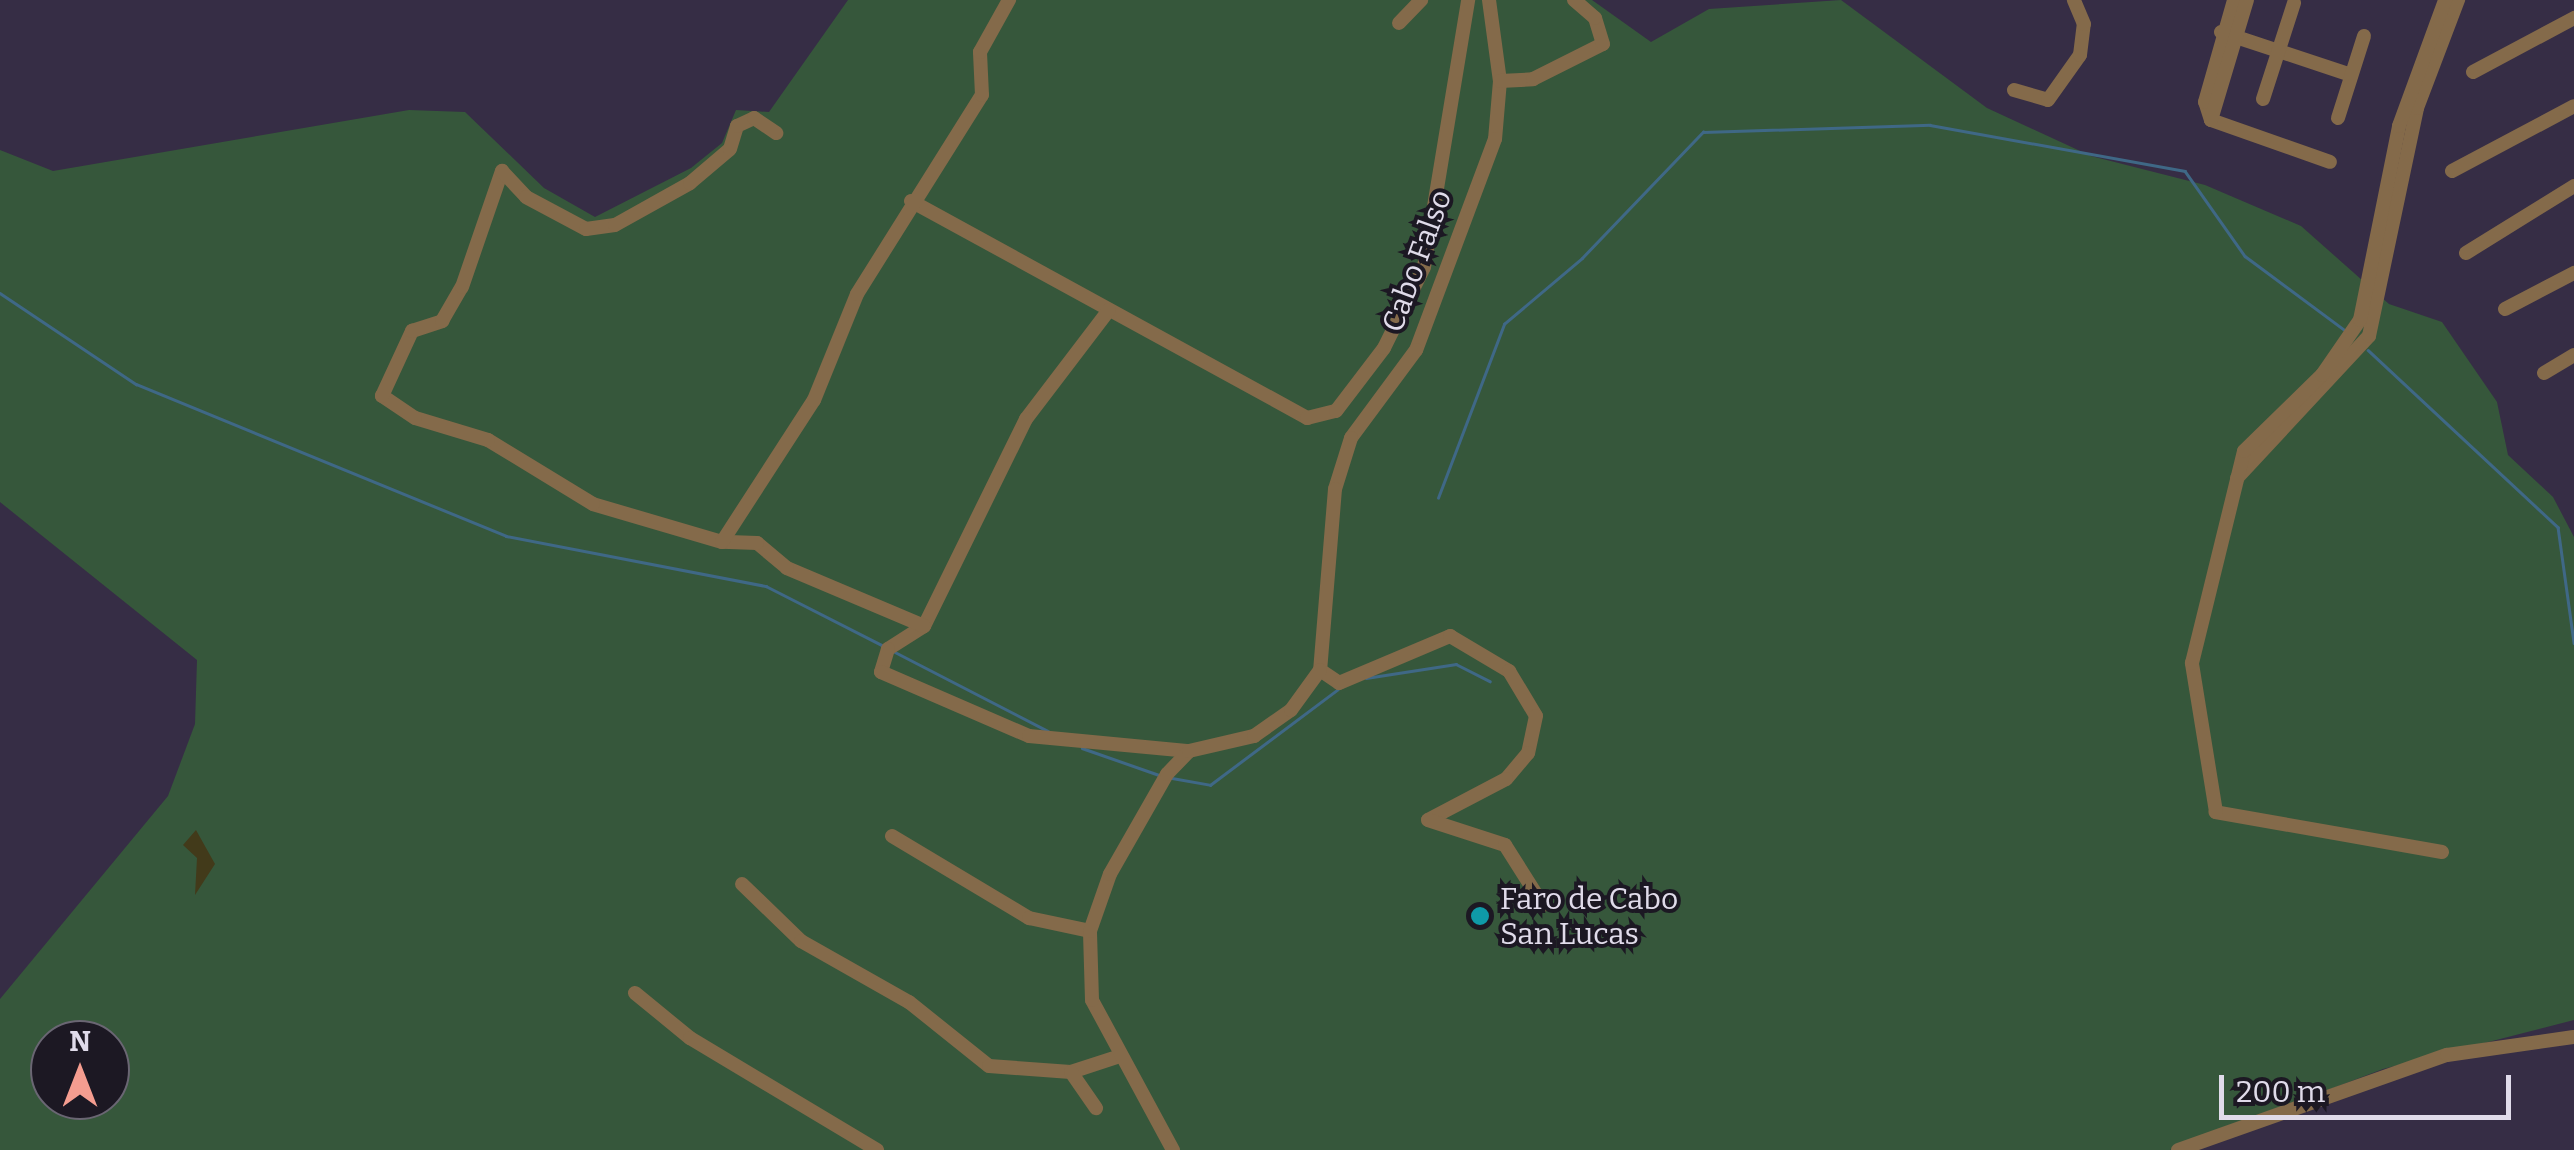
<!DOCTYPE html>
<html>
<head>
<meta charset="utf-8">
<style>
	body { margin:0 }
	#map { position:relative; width:2574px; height:1150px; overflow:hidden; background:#362d45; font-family:Bitter,serif }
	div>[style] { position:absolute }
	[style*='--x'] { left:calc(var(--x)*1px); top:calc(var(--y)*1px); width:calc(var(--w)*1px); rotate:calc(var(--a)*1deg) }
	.green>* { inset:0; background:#36573b }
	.sand>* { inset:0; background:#423a1a }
	.stream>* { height:2.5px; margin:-1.25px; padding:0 1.25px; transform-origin:1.25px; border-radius:1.25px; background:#3f6886 }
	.minor>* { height:14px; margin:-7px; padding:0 7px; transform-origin:7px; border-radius:7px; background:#846a4a }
	.dots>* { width:28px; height:28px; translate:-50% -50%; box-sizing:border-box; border:5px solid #1c1823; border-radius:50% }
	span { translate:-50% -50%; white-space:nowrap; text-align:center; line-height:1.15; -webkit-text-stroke:8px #1c1823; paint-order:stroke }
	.street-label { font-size:30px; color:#e0dbea }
	.poi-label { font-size:30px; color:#e0dbea }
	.left { translate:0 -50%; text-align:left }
	.north { position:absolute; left:30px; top:1020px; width:100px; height:100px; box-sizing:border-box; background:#1c1823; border:2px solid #6a6673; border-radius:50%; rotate:0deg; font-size:28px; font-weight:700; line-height:40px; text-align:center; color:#e0dbea }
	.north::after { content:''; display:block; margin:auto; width:35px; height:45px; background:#f59d90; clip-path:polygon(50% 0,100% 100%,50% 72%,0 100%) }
	.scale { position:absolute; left:2219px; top:1075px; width:292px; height:45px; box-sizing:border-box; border:5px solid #e0dbea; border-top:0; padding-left:12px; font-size:30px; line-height:35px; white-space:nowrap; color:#e0dbea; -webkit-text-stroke:8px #1c1823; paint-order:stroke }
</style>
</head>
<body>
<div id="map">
	<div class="green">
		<div style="clip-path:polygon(evenodd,848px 0,1592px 0,1651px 42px,1709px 9px,1841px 0,1987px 108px,2091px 156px,2205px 185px,2301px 226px,2389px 304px,2442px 322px,2497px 402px,2508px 455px,2553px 497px,2574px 537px,2574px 1020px,2383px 1069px,2170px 1150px,0 1150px,0 999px,168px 796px,195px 724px,197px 660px,0 502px,0 150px,53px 171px,409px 110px,465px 112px,544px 188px,595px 217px,691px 168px,722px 143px,736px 110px,769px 112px,848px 0,50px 1040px,110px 1040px,110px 1100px,50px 1100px,50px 1040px)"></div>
	</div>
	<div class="sand">
		<div style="clip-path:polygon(196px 830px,215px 864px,195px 895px,197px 858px,183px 845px)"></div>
	</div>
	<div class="stream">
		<div style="--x:0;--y:293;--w:164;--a:33.8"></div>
		<div style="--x:136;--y:384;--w:400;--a:22.3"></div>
		<div style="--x:506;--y:536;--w:265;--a:10.9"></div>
		<div style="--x:766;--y:586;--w:132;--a:27"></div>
		<div style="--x:2368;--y:350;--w:260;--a:43"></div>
		<div style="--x:2558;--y:527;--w:117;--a:82.1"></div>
		<div style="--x:1438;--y:498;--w:186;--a:-69.2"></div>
		<div style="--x:1504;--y:324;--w:102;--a:-40.2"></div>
		<div style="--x:1582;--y:258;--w:175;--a:-46.2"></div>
		<div style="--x:1703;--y:132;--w:227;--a:-1.8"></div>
		<div style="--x:1930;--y:125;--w:259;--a:10.2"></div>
		<div style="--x:2185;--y:171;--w:104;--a:54.8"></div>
		<div style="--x:2245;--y:256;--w:126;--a:36.6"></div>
		<div style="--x:895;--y:652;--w:172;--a:27.3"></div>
		<div style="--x:1366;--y:678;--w:91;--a:-8.8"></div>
		<div style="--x:1456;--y:664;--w:38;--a:27"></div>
		<div style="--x:1082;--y:748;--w:82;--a:19.3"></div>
		<div style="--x:1172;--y:778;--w:39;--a:10"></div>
		<div style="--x:1210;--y:785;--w:159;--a:-36.8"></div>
	</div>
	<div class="minor">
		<div style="--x:1489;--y:0;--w:82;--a:82.3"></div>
		<div style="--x:1500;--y:81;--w:58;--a:94.9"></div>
		<div style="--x:1495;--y:139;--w:225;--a:110.5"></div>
		<div style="--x:1416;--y:350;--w:109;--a:126.5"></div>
		<div style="--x:1351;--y:438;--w:53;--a:107.4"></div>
		<div style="--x:1335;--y:489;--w:182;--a:94.7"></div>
		<div style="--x:1320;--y:670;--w:23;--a:34"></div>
		<div style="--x:1339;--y:683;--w:121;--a:-22.9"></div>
		<div style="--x:1450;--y:636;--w:69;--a:30.7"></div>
		<div style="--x:1509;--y:671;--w:52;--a:59"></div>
		<div style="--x:1536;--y:716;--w:38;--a:102"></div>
		<div style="--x:1528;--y:753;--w:34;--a:130"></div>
		<div style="--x:1506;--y:779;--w:88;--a:152.3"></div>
		<div style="--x:1428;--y:820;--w:81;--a:18"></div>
		<div style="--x:1505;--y:845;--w:71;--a:57.7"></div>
		<div style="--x:1399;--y:23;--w:32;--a:-46"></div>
		<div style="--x:2221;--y:32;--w:137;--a:18.3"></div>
		<div style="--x:2473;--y:72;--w:115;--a:-28.1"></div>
		<div style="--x:1500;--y:81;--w:33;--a:-3"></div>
		<div style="--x:1533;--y:79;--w:78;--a:-26.6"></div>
		<div style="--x:1603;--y:44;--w:27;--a:-107"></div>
		<div style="--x:1595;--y:18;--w:28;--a:-139"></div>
		<div style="--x:2014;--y:90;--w:35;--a:16"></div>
		<div style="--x:2048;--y:100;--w:55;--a:-54.6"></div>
		<div style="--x:2080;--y:55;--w:31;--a:-83"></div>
		<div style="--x:2084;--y:24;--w:26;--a:-113"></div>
		<div style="--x:2263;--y:99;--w:101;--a:-72.1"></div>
		<div style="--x:2338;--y:118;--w:86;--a:-72.4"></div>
		<div style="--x:2211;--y:120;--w:19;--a:-108"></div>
		<div style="--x:2205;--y:102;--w:106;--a:-74.1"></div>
		<div style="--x:2211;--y:120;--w:126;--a:19.4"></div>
		<div style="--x:2211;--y:120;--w:125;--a:-73.3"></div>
		<div style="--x:2452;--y:171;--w:138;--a:-28"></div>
		<div style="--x:911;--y:201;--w:452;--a:28.7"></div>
		<div style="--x:1307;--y:418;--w:30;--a:-14"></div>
		<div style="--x:1336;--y:411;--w:79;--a:-52.7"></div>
		<div style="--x:1384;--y:348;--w:90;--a:-63.7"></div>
		<div style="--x:1424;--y:267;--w:271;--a:-80.6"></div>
		<div style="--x:2466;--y:253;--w:127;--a:-31.8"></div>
		<div style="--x:2505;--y:309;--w:78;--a:-27.6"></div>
		<div style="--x:1109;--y:310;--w:137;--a:127.3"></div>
		<div style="--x:1026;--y:419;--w:231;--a:116.2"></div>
		<div style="--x:924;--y:626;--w:43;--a:147.4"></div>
		<div style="--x:888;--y:649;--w:24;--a:107"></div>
		<div style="--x:881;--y:672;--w:161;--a:23.4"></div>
		<div style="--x:1029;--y:736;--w:161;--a:5.4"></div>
		<div style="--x:2544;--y:373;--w:35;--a:-31"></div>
		<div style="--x:2237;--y:478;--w:194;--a:-47.1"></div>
		<div style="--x:2369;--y:336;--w:233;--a:-78.1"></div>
		<div style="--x:2417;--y:108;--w:116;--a:-69.2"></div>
		<div style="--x:722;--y:542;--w:134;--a:-163.6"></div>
		<div style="--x:593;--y:504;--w:123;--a:-148.6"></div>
		<div style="--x:488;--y:440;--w:76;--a:-163.2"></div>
		<div style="--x:415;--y:418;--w:40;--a:-146"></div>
		<div style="--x:382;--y:396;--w:72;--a:-65.2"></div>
		<div style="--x:412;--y:331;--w:32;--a:-18"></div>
		<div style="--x:442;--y:321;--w:39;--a:-60"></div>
		<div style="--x:462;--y:287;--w:123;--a:-71"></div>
		<div style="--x:502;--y:171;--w:35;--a:47"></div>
		<div style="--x:526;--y:197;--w:68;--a:28.1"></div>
		<div style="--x:586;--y:229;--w:29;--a:-8"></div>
		<div style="--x:615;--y:225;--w:86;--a:-29.2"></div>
		<div style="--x:690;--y:183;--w:52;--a:-40.4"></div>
		<div style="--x:730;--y:149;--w:24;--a:-73"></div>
		<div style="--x:737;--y:126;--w:19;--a:-25"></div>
		<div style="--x:754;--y:118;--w:27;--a:34"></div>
		<div style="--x:924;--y:626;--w:149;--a:-157.1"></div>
		<div style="--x:787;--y:568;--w:39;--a:-140"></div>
		<div style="--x:757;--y:543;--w:35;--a:-178"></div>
		<div style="--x:722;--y:542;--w:169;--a:-57.1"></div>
		<div style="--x:814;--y:400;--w:114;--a:-67.9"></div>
		<div style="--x:857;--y:294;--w:235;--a:-57.9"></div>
		<div style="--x:982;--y:95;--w:43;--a:-92.7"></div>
		<div style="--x:980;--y:52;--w:60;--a:-60.9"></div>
		<div style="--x:892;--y:836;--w:160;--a:30.9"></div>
		<div style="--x:1029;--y:918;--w:62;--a:12"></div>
		<div style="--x:2442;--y:852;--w:230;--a:-170"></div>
		<div style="--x:2216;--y:812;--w:151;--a:-99.2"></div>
		<div style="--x:2192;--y:663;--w:218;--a:-76.2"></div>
		<div style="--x:2244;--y:451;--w:109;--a:-44.3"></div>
		<div style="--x:2322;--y:375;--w:67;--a:-55.4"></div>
		<div style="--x:2360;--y:320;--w:198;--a:-78.6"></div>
		<div style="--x:2399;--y:126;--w:134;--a:-69.9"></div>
		<div style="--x:742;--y:884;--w:82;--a:44"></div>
		<div style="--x:801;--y:941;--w:124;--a:29.5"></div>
		<div style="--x:909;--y:1002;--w:102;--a:38.7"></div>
		<div style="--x:989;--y:1066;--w:82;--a:4.2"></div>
		<div style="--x:1071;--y:1072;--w:48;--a:-18.1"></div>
		<div style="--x:635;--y:993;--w:71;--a:39.3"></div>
		<div style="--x:690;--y:1038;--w:218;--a:30.9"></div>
		<div style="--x:1071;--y:1072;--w:44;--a:55.2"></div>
		<div style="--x:1173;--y:1150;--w:170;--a:-118.4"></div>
		<div style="--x:1092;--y:1000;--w:69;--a:-91.7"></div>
		<div style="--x:1090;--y:931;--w:60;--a:-70.7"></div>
		<div style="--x:1110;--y:874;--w:115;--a:-60.3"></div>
		<div style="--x:1167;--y:774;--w:32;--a:-46"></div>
		<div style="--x:1189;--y:751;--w:67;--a:-13"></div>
		<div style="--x:1254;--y:736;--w:45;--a:-35.1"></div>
		<div style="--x:1291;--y:710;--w:49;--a:-54.1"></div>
		<div style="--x:2178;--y:1150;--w:285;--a:-19.5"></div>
		<div style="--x:2447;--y:1055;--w:128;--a:-8.1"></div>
	</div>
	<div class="dots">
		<div style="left:1480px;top:916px;background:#0f9aa8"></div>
	</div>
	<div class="street-label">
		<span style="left:1417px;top:261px;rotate:-70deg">Cabo Falso</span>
	</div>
	<div class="poi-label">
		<span class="left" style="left:1500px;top:916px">Faro de Cabo<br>San Lucas</span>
	</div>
	<div class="north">N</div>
	<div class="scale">200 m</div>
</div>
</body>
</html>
